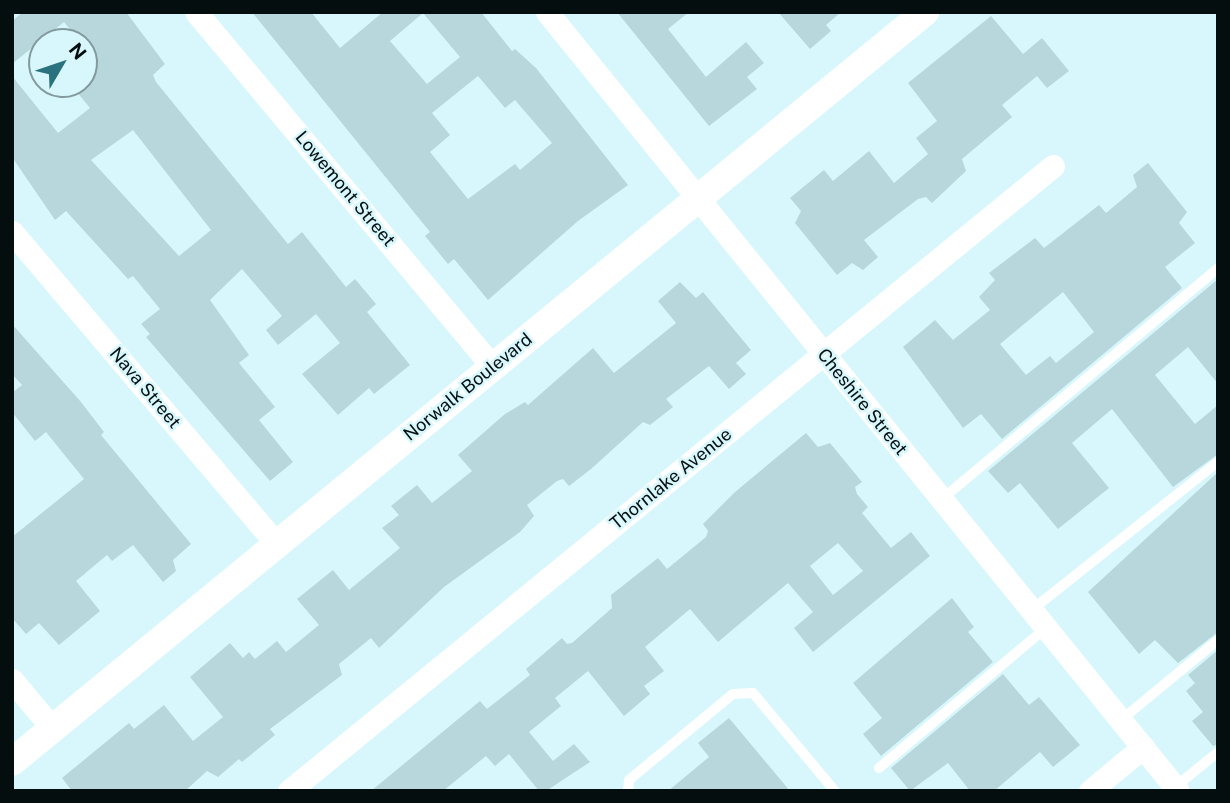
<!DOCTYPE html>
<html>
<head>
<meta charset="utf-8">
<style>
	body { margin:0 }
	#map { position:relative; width:1230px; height:803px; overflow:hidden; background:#d8f7fc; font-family:"Public Sans",sans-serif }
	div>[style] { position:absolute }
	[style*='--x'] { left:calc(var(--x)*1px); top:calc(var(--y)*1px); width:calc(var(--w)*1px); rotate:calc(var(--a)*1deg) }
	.building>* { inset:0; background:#b8d7dc }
	.service>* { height:10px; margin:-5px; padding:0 5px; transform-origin:5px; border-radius:5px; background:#fff }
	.minor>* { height:23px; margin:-11.5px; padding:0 11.5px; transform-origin:11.5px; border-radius:11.5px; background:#fff }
	.tertiary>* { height:28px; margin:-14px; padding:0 14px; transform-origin:14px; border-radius:14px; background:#fff }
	span { translate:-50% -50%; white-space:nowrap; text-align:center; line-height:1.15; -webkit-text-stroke:5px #d8f7fc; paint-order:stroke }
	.street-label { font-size:18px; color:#040e0f }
	.frame { position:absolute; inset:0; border:14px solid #040e0f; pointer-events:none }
	.north { position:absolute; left:28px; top:28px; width:70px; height:70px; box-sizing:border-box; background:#d8f7fc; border:2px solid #839a9d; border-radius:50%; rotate:51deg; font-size:19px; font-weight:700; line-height:28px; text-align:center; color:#040e0f }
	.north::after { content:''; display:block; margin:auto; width:24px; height:32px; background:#2a727d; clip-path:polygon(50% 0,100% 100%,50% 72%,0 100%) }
</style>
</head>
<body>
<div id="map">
	<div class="building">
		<div style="clip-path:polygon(evenodd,23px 12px,126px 12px,165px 64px,153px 75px,156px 82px,288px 244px,302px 232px,346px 287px,355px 279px,376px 304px,367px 312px,410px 365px,374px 394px,369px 388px,338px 415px,302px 374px,340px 343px,316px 314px,278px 345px,266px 330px,282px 316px,242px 269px,210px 300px,249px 355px,239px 363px,275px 407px,259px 420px,293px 462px,270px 481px,146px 337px,150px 334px,141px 324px,160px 309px,133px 276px,128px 279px,66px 211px,55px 220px,12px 157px,12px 76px,58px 133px,90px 108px,72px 86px,84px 84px,84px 76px,98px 64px,64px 22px,12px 64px,12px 21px,23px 12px,133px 130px,211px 230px,179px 256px,91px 160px,133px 130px)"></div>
		<div style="clip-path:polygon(evenodd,252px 12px,311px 12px,340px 48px,383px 12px,481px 12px,512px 51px,515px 49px,536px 68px,628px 185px,578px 221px,488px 300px,454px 259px,448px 264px,425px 236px,430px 232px,252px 12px,423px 13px,460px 57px,427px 84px,390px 41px,423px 13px,252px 12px,478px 76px,505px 108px,515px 100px,552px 143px,520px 170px,515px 164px,468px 199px,430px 152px,450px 135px,432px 113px,478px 76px)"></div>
		<div style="clip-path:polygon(617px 12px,689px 12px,668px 29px,706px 77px,746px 42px,764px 63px,747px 77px,757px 89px,709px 126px)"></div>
		<div style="clip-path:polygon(778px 12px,841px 12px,826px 25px,831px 31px,810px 49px)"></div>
		<div style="clip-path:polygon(991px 16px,1023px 54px,1042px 38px,1069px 71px,1047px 88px,1037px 76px,1002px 105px,1012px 117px,962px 159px,966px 171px,932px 203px,926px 197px,918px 199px,864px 240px,878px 257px,863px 270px,852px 263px,837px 275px,795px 223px,801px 211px,790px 198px,824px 170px,833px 181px,869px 151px,894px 183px,928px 154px,916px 138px,937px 121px,908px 83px)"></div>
		<div style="clip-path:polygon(evenodd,1148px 163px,1187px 212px,1179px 223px,1195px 243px,1165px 267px,1182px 288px,1002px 439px,981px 414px,963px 428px,903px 347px,935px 320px,953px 340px,990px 310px,979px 297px,995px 280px,989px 273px,1035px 238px,1044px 248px,1099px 205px,1106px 213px,1137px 187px,1133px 175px,1148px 163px,1063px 292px,1094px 332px,1056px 363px,1050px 356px,1026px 375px,1000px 344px,1063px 292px)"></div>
		<div style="clip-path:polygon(1218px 279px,1218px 384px,1188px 347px,1155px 375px,1195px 424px,1218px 405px,1218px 454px,1173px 487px,1112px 409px,1072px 443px,1109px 488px,1058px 529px,1020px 483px,1008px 493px,988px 471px)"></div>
		<div style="clip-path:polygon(680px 282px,696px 298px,703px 292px,751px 350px,736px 363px,746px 374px,729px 389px,709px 366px,666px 399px,673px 407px,650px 425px,643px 422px,591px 469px,569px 486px,563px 479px,557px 481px,527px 505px,534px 516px,520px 532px,444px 587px,379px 648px,371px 638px,339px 664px,342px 675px,270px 729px,275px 735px,242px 762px,239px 759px,218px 777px,207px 771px,185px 791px,72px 791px,62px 778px,129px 723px,134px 729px,164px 705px,193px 741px,223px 717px,190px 677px,230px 643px,243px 658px,249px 652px,255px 659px,277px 641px,286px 652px,319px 625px,297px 599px,333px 570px,349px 590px,400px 548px,382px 528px,399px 515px,391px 506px,417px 485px,432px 503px,472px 471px,458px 455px,505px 414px,525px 402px,528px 405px,593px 348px,614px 373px,676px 323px,658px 301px)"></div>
		<div style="clip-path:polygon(12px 324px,81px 402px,104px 432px,101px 435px,191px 544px,173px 560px,176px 571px,163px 582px,133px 545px,112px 561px,107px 555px,76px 581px,100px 611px,59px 645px,39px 623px,26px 634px,12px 618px,12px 537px,84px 479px,46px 432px,35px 441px,12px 412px,12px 393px,22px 385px,12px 374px)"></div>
		<div style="clip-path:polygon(evenodd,806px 433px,818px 447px,830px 443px,862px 482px,855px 487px,857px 494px,868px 507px,862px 513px,891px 548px,911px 532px,930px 556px,813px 652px,794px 628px,813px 612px,788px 583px,718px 642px,690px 609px,645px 647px,664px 671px,644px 686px,650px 694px,624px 716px,588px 671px,555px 698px,561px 706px,529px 732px,553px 761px,574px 744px,590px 762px,546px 791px,539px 791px,509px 754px,495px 766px,486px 756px,443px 791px,371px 791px,480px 701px,487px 709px,530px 675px,526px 669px,562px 638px,567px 644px,572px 643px,612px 608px,611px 595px,658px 558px,667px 569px,706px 537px,708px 531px,703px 524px,735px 492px,806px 433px,838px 543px,863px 571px,833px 595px,810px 566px,838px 543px)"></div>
		<div style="clip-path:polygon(1218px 472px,1218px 632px,1178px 663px,1155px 640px,1139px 654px,1088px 592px)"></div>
		<div style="clip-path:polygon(952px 598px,974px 627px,968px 632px,993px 662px,881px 756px,863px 734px,882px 718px,853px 683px)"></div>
		<div style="clip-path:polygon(1218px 650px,1218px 744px,1213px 746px,1192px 721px,1203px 712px,1186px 691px,1195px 683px,1188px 675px)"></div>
		<div style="clip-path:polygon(1003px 674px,1029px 705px,1039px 697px,1080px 745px,1053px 767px,1040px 752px,994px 791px,970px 791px,948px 763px,910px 791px,891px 768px)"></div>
		<div style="clip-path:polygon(729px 718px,790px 791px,668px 791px,709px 757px,698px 743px)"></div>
	</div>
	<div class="service">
		<div style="--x:942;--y:499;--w:360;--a:-39.9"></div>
		<div style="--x:1033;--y:609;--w:236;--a:-38.5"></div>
		<div style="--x:1121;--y:720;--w:126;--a:-39.5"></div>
		<div style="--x:879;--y:768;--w:218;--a:-40"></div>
		<div style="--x:1175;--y:787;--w:55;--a:-39.1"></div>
		<div style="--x:628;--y:791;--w:11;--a:-85"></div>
		<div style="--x:629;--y:780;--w:135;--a:-39.6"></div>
		<div style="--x:733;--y:694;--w:20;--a:-3"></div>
		<div style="--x:753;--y:693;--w:128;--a:50.1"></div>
	</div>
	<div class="minor">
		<div style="--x:196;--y:12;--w:463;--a:50.1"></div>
		<div style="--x:547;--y:12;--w:1002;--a:50.99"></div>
		<div style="--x:12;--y:232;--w:409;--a:49.7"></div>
		<div style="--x:12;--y:680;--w:64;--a:50.1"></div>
		<div style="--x:289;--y:791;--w:987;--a:-39.29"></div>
		<div style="--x:1090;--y:791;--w:69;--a:-39.7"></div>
	</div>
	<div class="tertiary">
		<div style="--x:12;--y:762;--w:1182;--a:-39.4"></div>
	</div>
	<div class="street-label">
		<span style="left:345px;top:189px;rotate:50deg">Lowemont Street</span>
		<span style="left:468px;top:387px;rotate:-39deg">Norwalk Boulevard</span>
		<span style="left:145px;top:388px;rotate:50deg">Nava Street</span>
		<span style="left:862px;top:402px;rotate:51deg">Cheshire Street</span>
		<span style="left:671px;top:479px;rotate:-39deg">Thornlake Avenue</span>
	</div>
	<div class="frame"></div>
	<div class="north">N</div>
</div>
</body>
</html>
